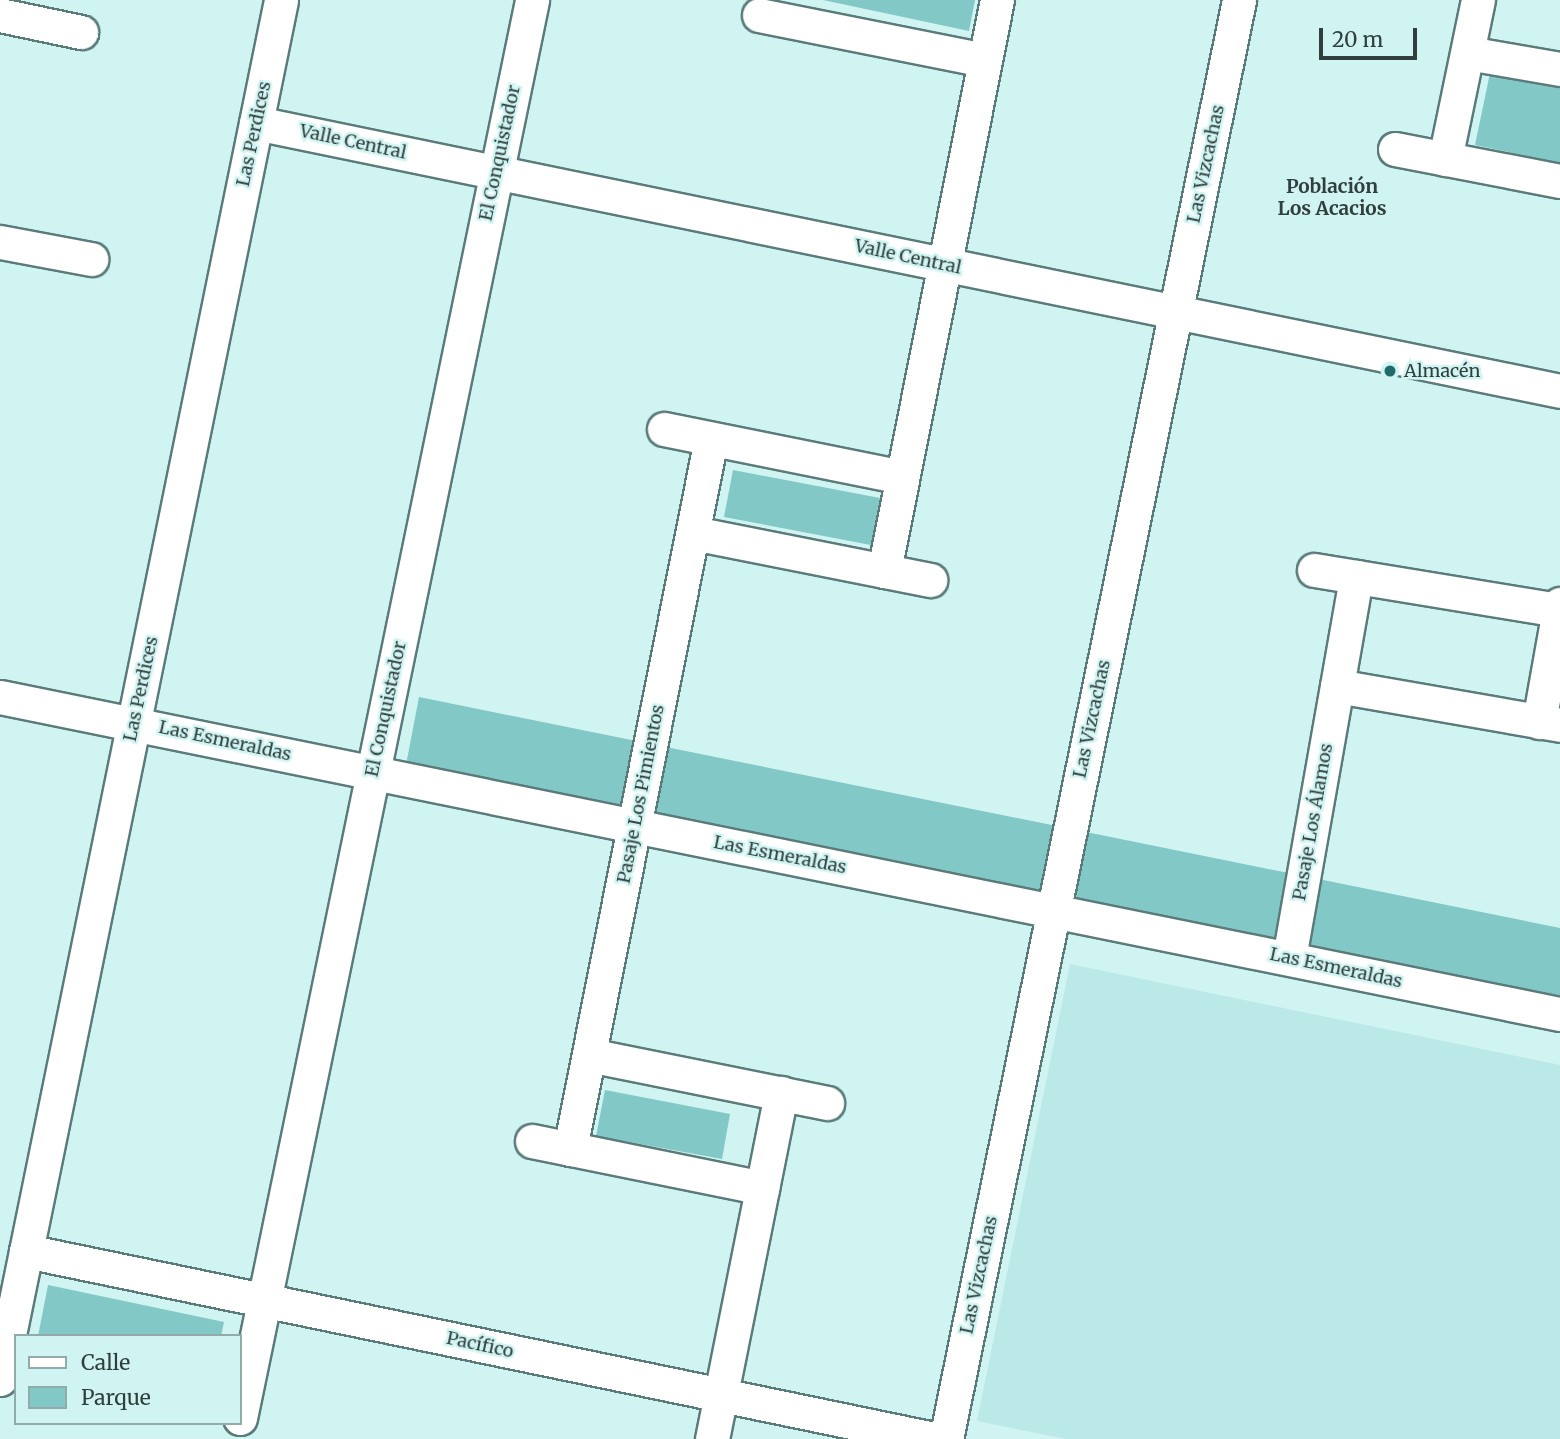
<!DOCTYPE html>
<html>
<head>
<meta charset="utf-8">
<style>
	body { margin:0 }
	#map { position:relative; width:1560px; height:1439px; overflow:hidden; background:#d0f4f2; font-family:Merriweather,serif }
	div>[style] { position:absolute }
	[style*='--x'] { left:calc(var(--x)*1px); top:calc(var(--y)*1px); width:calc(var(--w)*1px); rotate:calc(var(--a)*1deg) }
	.built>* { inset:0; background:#bbe9e7 }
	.green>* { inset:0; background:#82c8c6 }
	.roads { filter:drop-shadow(2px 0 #5a7b7a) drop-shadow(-2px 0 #5a7b7a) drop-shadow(0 2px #5a7b7a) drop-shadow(0 -2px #5a7b7a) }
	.minor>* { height:33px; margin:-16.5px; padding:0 16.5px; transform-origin:16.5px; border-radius:16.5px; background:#fff }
	.dots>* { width:19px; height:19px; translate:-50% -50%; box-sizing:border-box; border:4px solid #d0f4f2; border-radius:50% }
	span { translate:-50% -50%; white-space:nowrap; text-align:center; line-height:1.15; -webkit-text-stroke:5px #d0f4f2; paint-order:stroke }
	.street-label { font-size:18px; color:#303e3d }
	.poi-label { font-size:18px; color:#303e3d }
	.left { translate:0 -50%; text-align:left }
	.neighbourhood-label { font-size:19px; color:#303e3d; font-weight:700 }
	.legend { position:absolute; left:14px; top:1334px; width:228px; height:91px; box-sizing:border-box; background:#d0f4f2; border:2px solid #90abaa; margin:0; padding:9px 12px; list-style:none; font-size:21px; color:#303e3d }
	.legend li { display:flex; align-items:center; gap:14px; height:35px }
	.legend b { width:35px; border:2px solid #90abaa }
	.scale { position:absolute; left:1319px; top:28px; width:98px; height:32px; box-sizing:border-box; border:4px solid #303e3d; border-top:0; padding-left:9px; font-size:21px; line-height:24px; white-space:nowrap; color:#303e3d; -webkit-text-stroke:5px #d0f4f2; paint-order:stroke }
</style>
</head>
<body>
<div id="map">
	<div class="built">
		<div style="clip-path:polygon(1070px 964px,1560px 1065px,1560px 1439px,1066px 1439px,977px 1421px)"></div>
	</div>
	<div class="green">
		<div style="clip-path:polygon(823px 0,975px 0,969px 31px)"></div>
		<div style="clip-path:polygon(1490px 73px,1560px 88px,1560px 163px,1475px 145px)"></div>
		<div style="clip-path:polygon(733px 470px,880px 498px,871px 545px,724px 517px)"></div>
		<div style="clip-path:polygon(419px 697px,1560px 928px,1560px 998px,406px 765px)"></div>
		<div style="clip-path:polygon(605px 1090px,730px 1114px,722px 1159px,596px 1136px)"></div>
		<div style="clip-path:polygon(48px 1285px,224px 1322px,221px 1336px,38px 1336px)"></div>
	</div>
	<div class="roads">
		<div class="minor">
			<div style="--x:0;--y:15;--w:83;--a:11.9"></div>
			<div style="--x:759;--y:15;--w:230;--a:11.3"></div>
			<div style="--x:1468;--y:53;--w:93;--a:9.9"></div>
			<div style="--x:256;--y:123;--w:1331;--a:11.61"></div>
			<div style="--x:1395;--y:149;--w:168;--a:11"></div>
			<div style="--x:1445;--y:159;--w:162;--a:-78.3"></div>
			<div style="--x:0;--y:242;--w:93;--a:10.6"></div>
			<div style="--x:664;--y:429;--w:243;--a:11.4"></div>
			<div style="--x:693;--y:533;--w:242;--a:11.2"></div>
			<div style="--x:1314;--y:570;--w:248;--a:9.3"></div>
			<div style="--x:884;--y:571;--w:582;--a:-78.81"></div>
			<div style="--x:1337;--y:686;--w:226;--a:9.9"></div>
			<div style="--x:0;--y:697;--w:1592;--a:11.49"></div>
			<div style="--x:1539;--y:722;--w:120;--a:-79.9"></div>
			<div style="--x:1289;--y:958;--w:387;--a:-80"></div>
			<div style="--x:589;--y:1055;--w:243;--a:11.4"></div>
			<div style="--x:532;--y:1141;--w:235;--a:11.5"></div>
			<div style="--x:570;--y:1149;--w:724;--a:-78.77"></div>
			<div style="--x:26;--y:1251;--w:927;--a:11.7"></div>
			<div style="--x:0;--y:1379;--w:1407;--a:-78.48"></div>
			<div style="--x:240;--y:1418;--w:1448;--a:-78.36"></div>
			<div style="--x:712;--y:1439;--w:353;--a:-78.7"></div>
			<div style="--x:946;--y:1439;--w:1469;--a:-78.49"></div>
		</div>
	</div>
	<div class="dots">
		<div style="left:1390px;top:371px;background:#216c6b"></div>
	</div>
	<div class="street-label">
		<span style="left:254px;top:134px;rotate:-78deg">Las Perdices</span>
		<span style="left:353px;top:142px;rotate:12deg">Valle Central</span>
		<span style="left:500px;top:153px;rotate:-78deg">El Conquistador</span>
		<span style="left:1206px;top:164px;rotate:-78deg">Las Vizcachas</span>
		<span style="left:908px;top:257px;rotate:12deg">Valle Central</span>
		<span style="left:141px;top:689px;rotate:-78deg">Las Perdices</span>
		<span style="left:386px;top:709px;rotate:-78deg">El Conquistador</span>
		<span style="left:1092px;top:719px;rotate:-78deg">Las Vizcachas</span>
		<span style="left:225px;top:741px;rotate:12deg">Las Esmeraldas</span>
		<span style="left:641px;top:794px;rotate:-79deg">Pasaje Los Pimientos</span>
		<span style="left:1313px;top:822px;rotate:-80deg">Pasaje Los Álamos</span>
		<span style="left:780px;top:855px;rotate:11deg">Las Esmeraldas</span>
		<span style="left:1336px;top:968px;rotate:12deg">Las Esmeraldas</span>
		<span style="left:979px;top:1275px;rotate:-78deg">Las Vizcachas</span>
		<span style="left:480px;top:1345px;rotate:12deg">Pacífico</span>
	</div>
	<div class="poi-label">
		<span class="left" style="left:1404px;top:371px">Almacén</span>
	</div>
	<div class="neighbourhood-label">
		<span style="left:1332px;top:198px">Población<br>Los Acacios</span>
	</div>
	<ul class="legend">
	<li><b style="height:9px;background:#fff"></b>Calle</li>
	<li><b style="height:19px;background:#82c8c6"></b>Parque</li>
	</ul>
	<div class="scale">20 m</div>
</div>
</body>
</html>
